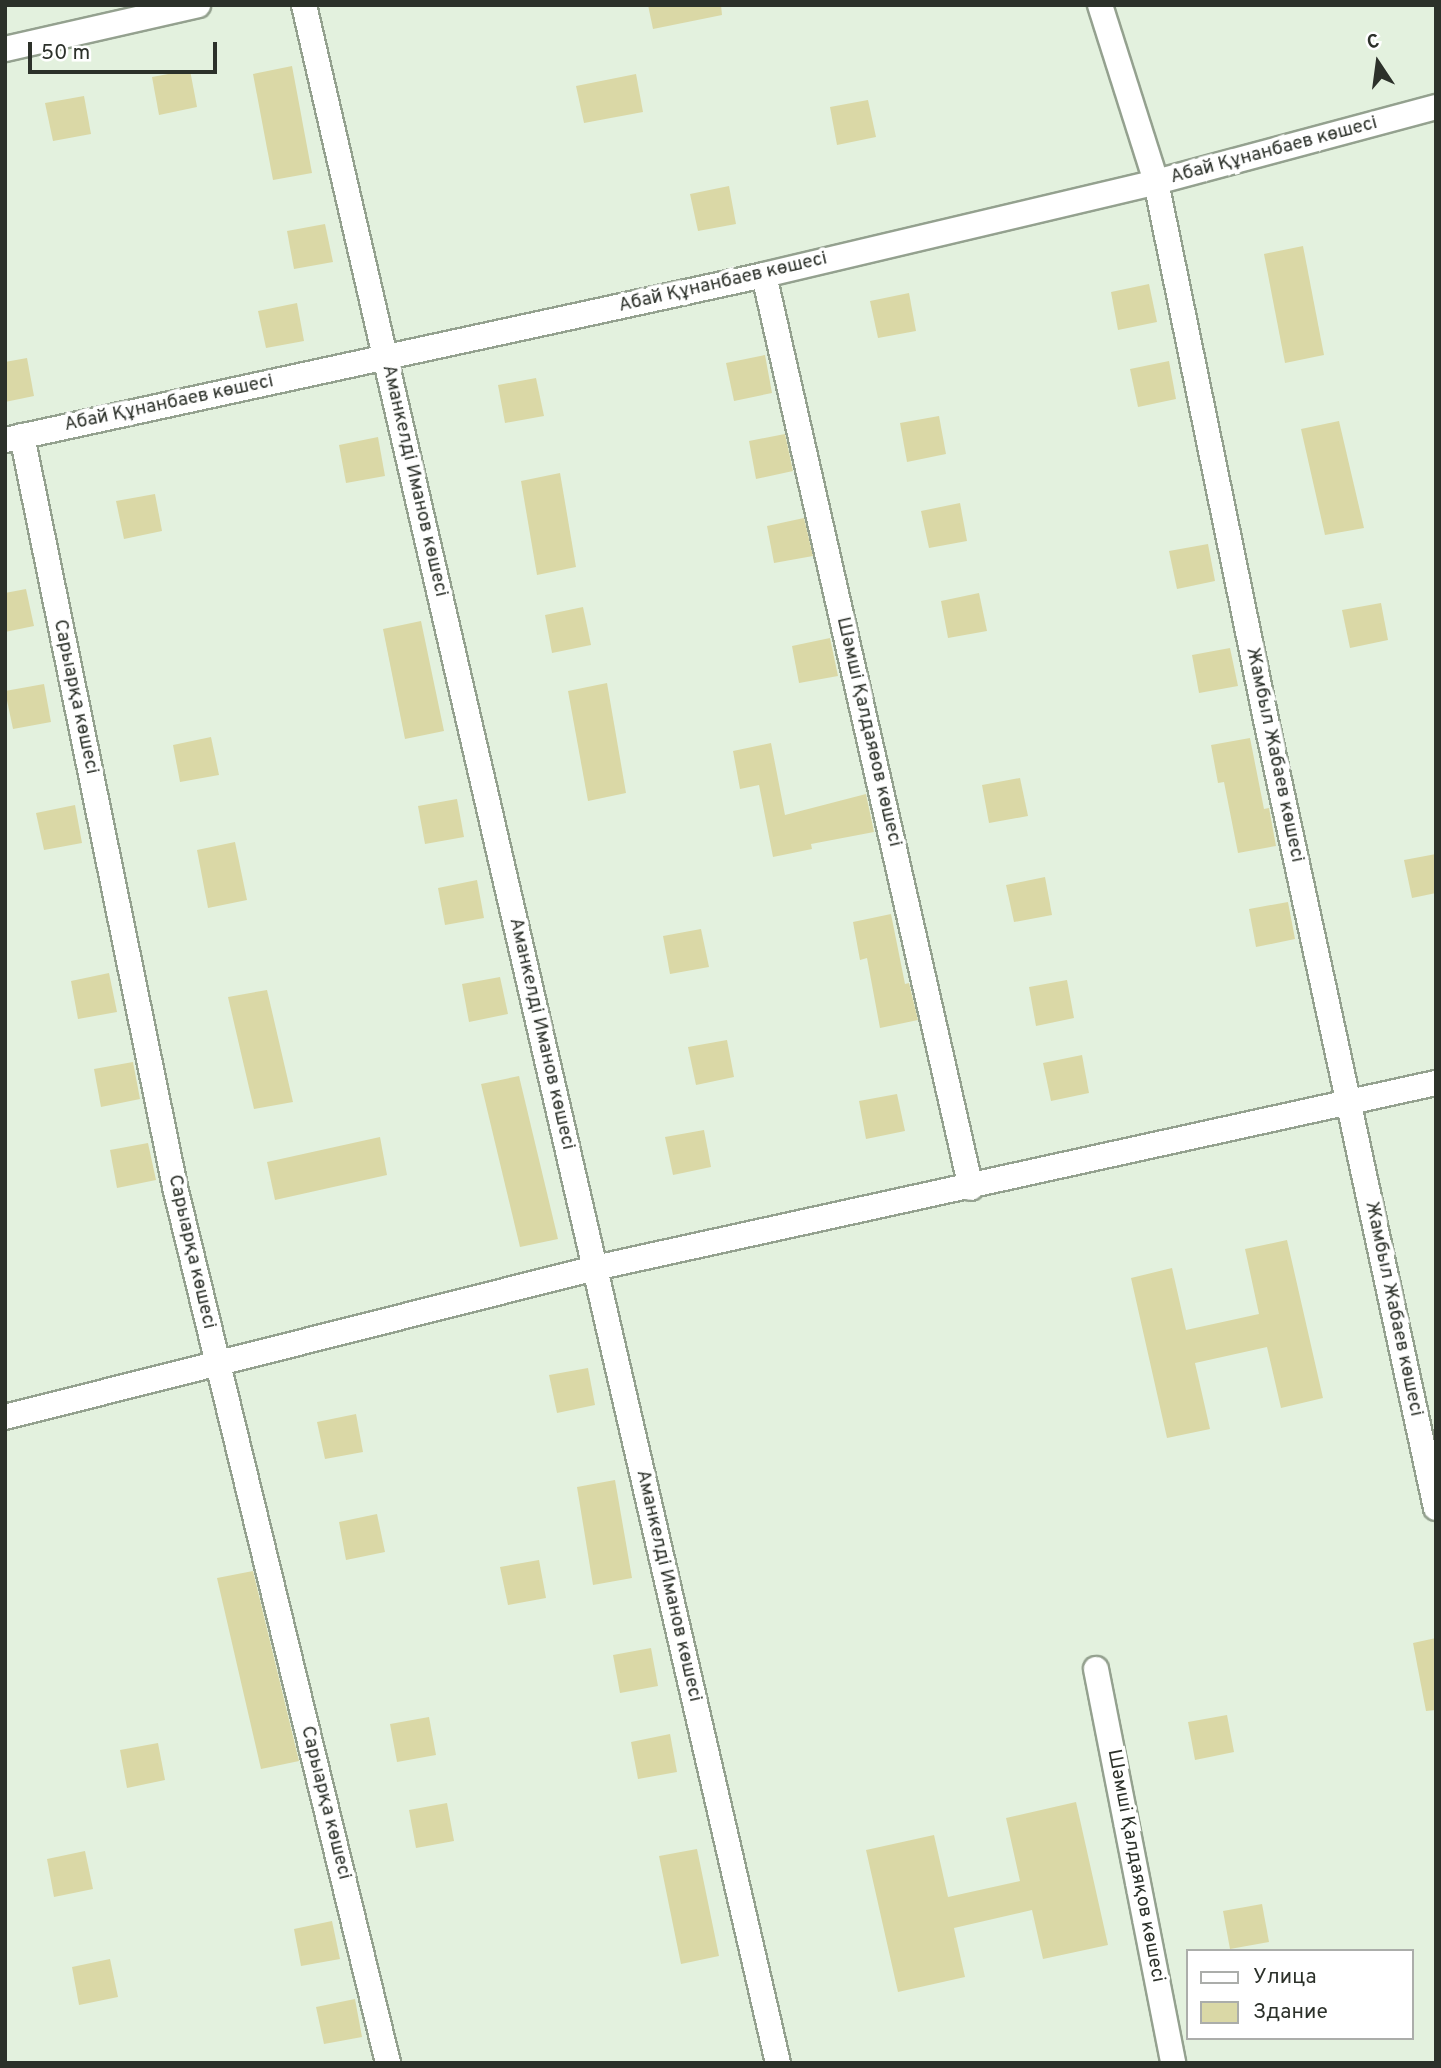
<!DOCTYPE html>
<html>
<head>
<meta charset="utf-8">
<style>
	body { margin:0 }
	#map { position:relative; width:1441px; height:2068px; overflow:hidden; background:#e3f1de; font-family:Overpass,sans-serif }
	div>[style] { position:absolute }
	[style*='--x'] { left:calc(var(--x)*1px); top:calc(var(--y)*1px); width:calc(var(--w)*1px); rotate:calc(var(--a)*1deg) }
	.building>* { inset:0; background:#dad8a6 }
	.roads { filter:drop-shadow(2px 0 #94a18f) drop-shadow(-2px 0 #94a18f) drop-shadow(0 2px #94a18f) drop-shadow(0 -2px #94a18f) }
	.minor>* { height:24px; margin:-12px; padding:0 12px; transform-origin:12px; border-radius:12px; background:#fff }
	span { translate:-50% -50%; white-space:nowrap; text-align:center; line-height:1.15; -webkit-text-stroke:7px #fff; paint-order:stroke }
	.street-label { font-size:19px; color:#2c312a }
	.frame { position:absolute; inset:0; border:7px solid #2c312a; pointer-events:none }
	.legend { position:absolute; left:1186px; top:1949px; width:228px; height:91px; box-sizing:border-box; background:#fff; border:2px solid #abadaa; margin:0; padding:9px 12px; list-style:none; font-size:21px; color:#2c312a }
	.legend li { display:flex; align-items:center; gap:14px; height:35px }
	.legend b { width:35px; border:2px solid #abadaa }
	.north { position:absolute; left:1343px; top:28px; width:70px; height:70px; -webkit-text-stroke:5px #fff; paint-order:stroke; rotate:347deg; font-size:19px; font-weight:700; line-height:28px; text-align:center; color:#2c312a }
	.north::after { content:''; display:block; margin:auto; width:24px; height:32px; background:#2c312a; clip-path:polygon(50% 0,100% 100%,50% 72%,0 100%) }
	.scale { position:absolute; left:28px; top:42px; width:189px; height:32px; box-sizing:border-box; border:4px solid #2c312a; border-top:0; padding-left:9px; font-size:21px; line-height:24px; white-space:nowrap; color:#2c312a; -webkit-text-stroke:5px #fff; paint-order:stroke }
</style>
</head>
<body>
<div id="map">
	<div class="building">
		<div style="clip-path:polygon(648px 5px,721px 5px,722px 15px,653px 29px)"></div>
		<div style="clip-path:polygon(292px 66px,312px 173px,273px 180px,253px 74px)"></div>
		<div style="clip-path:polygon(190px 70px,197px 107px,159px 115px,152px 77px)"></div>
		<div style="clip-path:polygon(636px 74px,643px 112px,584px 123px,576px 86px)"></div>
		<div style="clip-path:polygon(84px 96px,91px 134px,53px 141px,45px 103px)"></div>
		<div style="clip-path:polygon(868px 100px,876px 137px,837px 145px,830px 107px)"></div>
		<div style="clip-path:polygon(729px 186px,736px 224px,698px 231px,690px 194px)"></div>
		<div style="clip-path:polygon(325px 224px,333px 262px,294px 269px,287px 231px)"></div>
		<div style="clip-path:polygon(1303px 246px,1324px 355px,1285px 363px,1264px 254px)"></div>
		<div style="clip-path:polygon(1149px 284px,1157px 322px,1118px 330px,1111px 292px)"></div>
		<div style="clip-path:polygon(909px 293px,916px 331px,878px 338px,870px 301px)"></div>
		<div style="clip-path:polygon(297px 303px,304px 341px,266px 348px,258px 311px)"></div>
		<div style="clip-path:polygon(765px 355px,772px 393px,734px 401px,726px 363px)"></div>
		<div style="clip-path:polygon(27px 358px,34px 396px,5px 402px,5px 362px)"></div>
		<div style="clip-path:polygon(1169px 361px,1176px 399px,1138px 407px,1130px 369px)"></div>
		<div style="clip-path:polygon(536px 378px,544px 416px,505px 423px,498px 385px)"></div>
		<div style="clip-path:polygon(939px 416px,946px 454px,907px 462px,900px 423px)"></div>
		<div style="clip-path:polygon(1339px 421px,1364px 528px,1325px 535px,1301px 429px)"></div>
		<div style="clip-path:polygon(785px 434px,793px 471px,756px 479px,749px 441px)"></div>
		<div style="clip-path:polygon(378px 437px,385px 476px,346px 483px,339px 445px)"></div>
		<div style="clip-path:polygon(560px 473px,576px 567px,537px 575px,521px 481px)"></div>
		<div style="clip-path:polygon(155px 494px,162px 531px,124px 539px,116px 501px)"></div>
		<div style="clip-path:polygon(960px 503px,967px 541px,929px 548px,921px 511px)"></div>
		<div style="clip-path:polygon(804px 518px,813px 556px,774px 563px,767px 526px)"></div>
		<div style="clip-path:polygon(1208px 544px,1215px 581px,1177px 589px,1169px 551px)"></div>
		<div style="clip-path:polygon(26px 589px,34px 626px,5px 632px,5px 593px)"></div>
		<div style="clip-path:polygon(979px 593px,987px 631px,948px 638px,941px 601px)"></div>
		<div style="clip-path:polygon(1381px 603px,1388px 640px,1350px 648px,1342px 610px)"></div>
		<div style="clip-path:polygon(583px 607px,591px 645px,552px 653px,545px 615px)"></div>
		<div style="clip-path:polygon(421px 621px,444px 731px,405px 739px,383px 629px)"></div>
		<div style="clip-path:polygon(830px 638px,838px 676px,799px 683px,792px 646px)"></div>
		<div style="clip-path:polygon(1230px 648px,1238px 686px,1199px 693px,1192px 655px)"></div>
		<div style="clip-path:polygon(607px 683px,626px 793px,588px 801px,568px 691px)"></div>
		<div style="clip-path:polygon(44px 684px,51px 722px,13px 729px,5px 691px)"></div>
		<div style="clip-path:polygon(211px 737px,219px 775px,180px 782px,173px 745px)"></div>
		<div style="clip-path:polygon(1250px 738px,1264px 809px,1269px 808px,1276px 846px,1238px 853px,1224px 782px,1218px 783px,1211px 745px)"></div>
		<div style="clip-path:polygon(771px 743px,785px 815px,866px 794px,874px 832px,811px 844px,812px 849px,773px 857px,759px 785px,740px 789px,733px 751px)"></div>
		<div style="clip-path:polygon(1020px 778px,1028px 816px,989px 823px,982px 785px)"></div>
		<div style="clip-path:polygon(457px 799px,464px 837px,425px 844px,418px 806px)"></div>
		<div style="clip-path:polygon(75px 805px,82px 843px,44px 850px,36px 813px)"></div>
		<div style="clip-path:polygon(235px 842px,247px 900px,208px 908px,197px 850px)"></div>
		<div style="clip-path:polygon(1436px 854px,1436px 893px,1412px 898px,1404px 860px)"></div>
		<div style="clip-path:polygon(1045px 877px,1052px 915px,1014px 922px,1006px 885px)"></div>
		<div style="clip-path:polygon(477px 880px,484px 918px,445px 925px,438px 888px)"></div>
		<div style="clip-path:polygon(1288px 902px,1295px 939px,1256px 947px,1249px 909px)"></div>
		<div style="clip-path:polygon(891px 914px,905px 984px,909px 983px,918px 1020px,880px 1028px,867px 958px,860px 960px,853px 922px)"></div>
		<div style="clip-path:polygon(701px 929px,709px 967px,670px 974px,663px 936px)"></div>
		<div style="clip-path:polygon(109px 973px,117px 1012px,78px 1019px,71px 981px)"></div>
		<div style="clip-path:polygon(500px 977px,508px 1014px,469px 1022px,462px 984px)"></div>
		<div style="clip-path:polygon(1067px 980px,1074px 1018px,1036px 1026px,1029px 987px)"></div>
		<div style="clip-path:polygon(267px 990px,293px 1102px,254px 1109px,228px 997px)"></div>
		<div style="clip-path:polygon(727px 1040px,734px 1077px,696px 1085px,688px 1047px)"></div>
		<div style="clip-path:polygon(1082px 1055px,1089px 1093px,1051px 1101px,1043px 1063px)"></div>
		<div style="clip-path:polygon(133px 1062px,140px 1099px,101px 1107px,94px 1069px)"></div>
		<div style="clip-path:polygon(519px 1076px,558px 1239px,520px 1247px,481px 1084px)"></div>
		<div style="clip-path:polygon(897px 1094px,905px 1131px,866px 1139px,859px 1101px)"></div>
		<div style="clip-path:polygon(704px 1130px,711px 1167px,673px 1175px,665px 1137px)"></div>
		<div style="clip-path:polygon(380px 1137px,387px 1175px,275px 1200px,267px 1162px)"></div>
		<div style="clip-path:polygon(148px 1143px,156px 1180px,117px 1188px,110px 1150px)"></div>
		<div style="clip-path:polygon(1287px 1240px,1323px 1398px,1281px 1408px,1267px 1347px,1195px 1363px,1210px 1429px,1167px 1438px,1131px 1278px,1172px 1268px,1186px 1330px,1259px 1314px,1245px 1249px)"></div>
		<div style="clip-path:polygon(588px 1368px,595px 1405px,557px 1413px,549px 1375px)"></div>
		<div style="clip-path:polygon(356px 1414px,363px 1452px,325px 1459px,317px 1422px)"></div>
		<div style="clip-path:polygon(615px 1480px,632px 1578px,593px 1585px,577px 1487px)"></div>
		<div style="clip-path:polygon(377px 1514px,385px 1552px,346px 1560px,339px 1522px)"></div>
		<div style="clip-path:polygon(539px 1560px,546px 1598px,508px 1605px,500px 1567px)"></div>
		<div style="clip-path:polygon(253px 1571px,299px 1761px,261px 1769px,217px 1578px)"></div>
		<div style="clip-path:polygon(1436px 1638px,1436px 1710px,1426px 1711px,1413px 1643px)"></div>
		<div style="clip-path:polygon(651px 1648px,658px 1686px,620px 1693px,613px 1655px)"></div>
		<div style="clip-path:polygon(1227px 1715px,1234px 1752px,1195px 1760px,1188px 1722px)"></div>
		<div style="clip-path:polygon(429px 1717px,436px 1755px,397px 1762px,390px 1724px)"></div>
		<div style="clip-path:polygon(670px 1734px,677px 1772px,638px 1779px,631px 1742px)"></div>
		<div style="clip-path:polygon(158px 1743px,165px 1780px,127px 1788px,120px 1750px)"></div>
		<div style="clip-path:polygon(1076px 1802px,1108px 1945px,1043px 1959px,1032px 1910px,954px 1928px,965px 1977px,898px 1992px,866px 1850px,934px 1835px,948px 1897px,1020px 1881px,1006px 1818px)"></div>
		<div style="clip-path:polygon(447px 1803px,454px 1841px,416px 1848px,409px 1810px)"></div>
		<div style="clip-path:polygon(697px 1849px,719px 1956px,681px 1964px,659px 1856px)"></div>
		<div style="clip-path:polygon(85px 1851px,93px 1889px,54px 1897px,47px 1859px)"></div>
		<div style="clip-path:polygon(1262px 1904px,1269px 1942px,1230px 1949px,1223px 1911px)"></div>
		<div style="clip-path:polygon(332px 1921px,340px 1959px,301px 1966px,294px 1929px)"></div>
		<div style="clip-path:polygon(110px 1959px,118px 1997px,79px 2005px,72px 1967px)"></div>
		<div style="clip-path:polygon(355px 1999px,362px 2037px,324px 2044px,316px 2007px)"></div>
	</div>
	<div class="roads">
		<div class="minor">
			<div style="--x:304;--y:5;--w:2112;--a:77.03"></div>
			<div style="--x:1100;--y:5;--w:186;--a:72.4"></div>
			<div style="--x:1156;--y:182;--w:549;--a:78.44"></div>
			<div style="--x:1266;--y:720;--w:806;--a:77.83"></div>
			<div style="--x:5;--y:49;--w:198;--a:-12.8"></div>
			<div style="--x:764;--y:275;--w:936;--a:77.23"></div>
			<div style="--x:22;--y:436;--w:766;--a:78.48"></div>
			<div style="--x:175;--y:1187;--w:902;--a:76.33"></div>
			<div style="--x:5;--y:440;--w:777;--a:-12.26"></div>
			<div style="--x:764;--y:275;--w:403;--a:-13.3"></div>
			<div style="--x:1156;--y:182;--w:290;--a:-15"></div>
			<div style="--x:5;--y:1417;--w:609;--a:-14.17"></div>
			<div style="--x:595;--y:1268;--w:861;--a:-12.41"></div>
			<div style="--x:1096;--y:1669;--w:401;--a:78.9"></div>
		</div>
	</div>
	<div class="street-label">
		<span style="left:1274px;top:151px;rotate:-15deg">Абай Құнанбаев көшесі</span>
		<span style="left:723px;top:283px;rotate:-13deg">Абай Құнанбаев көшесі</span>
		<span style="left:169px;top:404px;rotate:-12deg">Абай Құнанбаев көшесі</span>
		<span style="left:414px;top:481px;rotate:77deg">Аманкелді Иманов көшесі</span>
		<span style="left:75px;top:697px;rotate:78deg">Сарыарқа көшесі</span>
		<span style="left:868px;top:732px;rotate:77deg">Шәмші Қалдаяөов көшесі</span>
		<span style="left:1274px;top:755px;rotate:78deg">Жамбыл Жабаев көшесі</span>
		<span style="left:541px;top:1034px;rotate:77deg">Аманкелді Иманов көшесі</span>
		<span style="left:191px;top:1252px;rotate:77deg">Сарыарқа көшесі</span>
		<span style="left:1393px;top:1309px;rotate:78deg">Жамбыл Жабаев көшесі</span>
		<span style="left:668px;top:1586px;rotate:77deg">Аманкелді Иманов көшесі</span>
		<span style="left:325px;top:1803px;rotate:76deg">Сарыарқа көшесі</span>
		<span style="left:1135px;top:1866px;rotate:79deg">Шәмші Қалдаяқов көшесі</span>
	</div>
	<div class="frame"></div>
	<ul class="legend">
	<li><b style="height:9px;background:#fff"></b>Улица</li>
	<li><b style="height:19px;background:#dad8a6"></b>Здание</li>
	</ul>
	<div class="north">С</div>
	<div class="scale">50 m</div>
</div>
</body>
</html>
